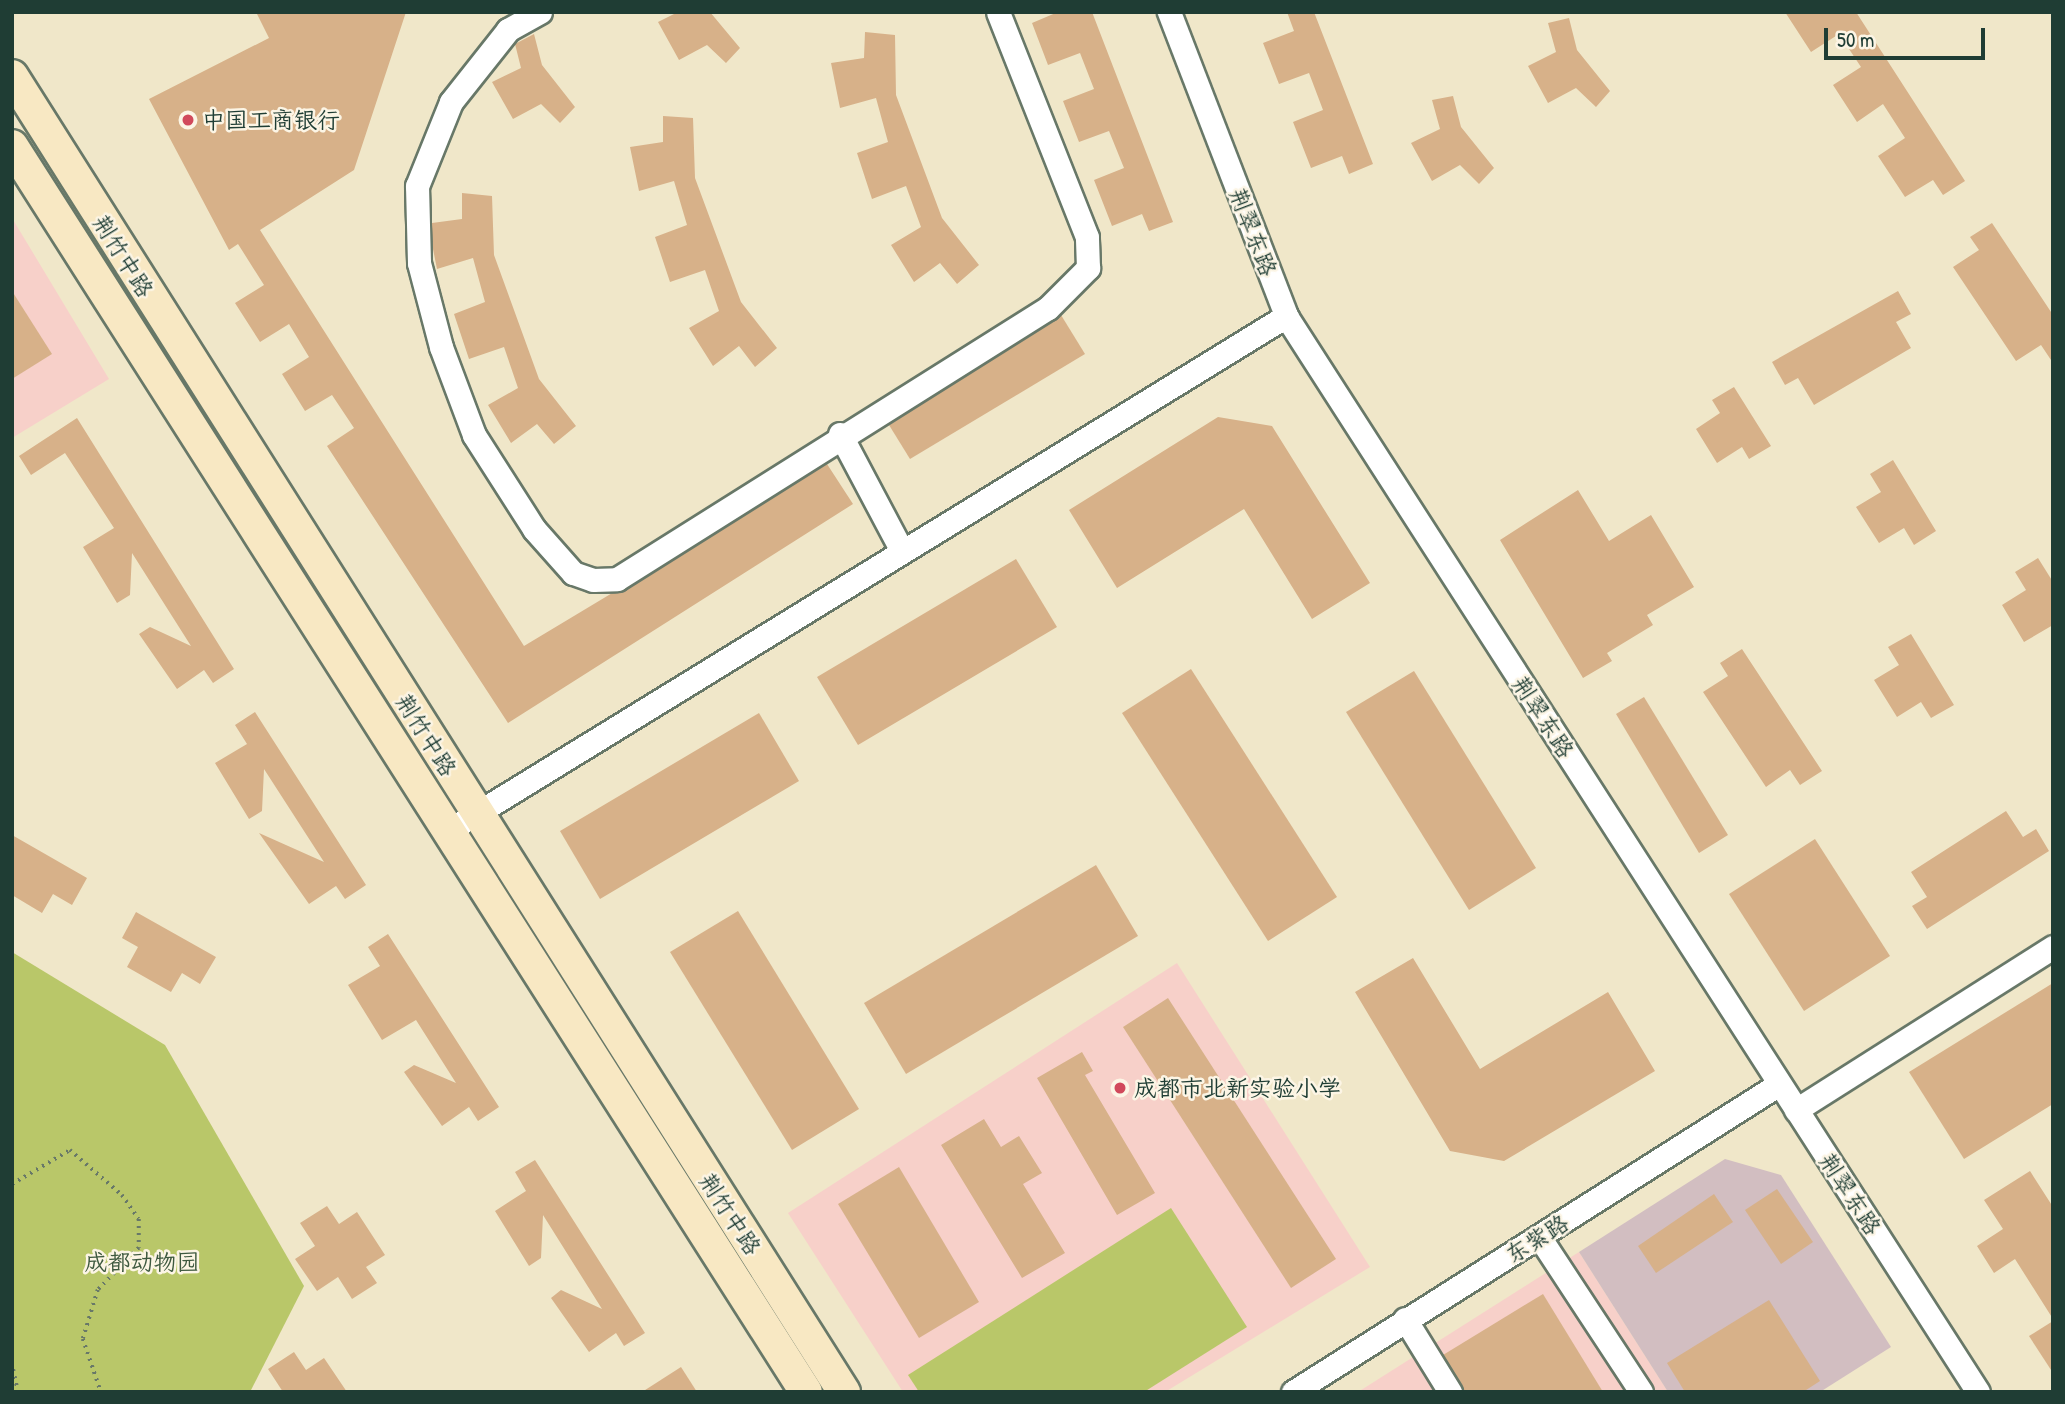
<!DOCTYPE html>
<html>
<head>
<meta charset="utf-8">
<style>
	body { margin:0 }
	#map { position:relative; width:2065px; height:1404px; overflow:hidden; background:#f0e7c9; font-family:"Patrick Hand","LXGW WenKai TC",sans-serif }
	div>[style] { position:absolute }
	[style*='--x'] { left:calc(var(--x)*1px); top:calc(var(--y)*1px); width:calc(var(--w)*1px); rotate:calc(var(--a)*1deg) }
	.built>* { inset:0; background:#f7d0c9 }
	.industrial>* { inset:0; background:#d2bec1 }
	.green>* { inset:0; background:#b9c769 }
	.building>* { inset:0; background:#d7b189 }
	.path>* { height:3.5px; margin-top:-1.75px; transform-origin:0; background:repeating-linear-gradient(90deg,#687868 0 2px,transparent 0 7px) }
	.roads { filter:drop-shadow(2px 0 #687868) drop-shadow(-2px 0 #687868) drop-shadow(0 2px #687868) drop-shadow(0 -2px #687868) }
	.minor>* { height:23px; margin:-11.5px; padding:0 11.5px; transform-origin:11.5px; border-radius:11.5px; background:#fff }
	.secondary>* { height:32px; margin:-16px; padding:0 16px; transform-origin:16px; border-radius:16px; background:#f8e8c3 }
	.dots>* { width:19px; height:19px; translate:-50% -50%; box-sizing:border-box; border:4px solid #fcf5e5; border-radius:50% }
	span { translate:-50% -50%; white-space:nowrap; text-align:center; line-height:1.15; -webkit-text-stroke:5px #fcf5e5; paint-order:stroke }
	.poi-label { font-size:23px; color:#1f3d34 }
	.left { translate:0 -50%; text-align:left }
	.street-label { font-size:23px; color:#1f3d34 }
	.park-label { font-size:23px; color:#3e593f }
	.frame { position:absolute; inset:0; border:14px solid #1f3d34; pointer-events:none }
	.scale { position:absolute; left:1824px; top:28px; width:161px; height:32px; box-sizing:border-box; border:4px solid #1f3d34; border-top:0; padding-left:9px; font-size:21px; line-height:24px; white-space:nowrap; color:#1f3d34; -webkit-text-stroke:5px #fcf5e5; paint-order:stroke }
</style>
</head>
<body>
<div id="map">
	<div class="built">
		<div style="clip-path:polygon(12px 218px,109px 379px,12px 438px)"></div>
		<div style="clip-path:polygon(1177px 963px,1370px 1267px,1165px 1392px,903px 1392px,788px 1213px)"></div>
		<div style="clip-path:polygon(1579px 1252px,1668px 1392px,1358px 1392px)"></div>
	</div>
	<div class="industrial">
		<div style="clip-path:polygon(1725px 1159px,1781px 1175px,1891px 1347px,1820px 1392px,1668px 1392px,1579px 1252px)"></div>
	</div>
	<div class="green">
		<div style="clip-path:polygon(12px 952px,165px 1045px,304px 1286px,250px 1392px,12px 1392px)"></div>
		<div style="clip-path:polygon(1171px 1208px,1247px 1327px,1144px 1392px,919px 1392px,908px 1375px)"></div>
	</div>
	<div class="building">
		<div style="clip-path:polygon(256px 12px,406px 12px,354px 170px,260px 230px,524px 646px,827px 464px,853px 504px,508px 723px,327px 446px,354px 428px,332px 395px,305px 411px,282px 374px,309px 357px,289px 324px,260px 342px,235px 303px,264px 285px,238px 244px,229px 250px,149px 99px,269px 38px)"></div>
		<div style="clip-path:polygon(678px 12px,710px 12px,740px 48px,726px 63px,707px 45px,679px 60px,658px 22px)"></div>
		<div style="clip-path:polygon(1058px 12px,1092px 12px,1173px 222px,1149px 231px,1142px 214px,1112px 226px,1094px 180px,1124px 168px,1109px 131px,1079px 142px,1063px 101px,1094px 89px,1080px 53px,1048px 65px,1032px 23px)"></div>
		<div style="clip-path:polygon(1287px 12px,1314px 12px,1373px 164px,1349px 174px,1342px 156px,1311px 168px,1293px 122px,1323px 110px,1309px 73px,1279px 84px,1263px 43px,1294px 31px)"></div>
		<div style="clip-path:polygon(1785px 12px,1856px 12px,1965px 181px,1943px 195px,1933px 180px,1905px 197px,1878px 156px,1905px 138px,1883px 104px,1857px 122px,1833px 85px,1861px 67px,1839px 34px,1811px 52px)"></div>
		<div style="clip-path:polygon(1569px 18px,1577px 50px,1610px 91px,1596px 107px,1576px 88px,1548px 103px,1528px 66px,1556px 52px,1548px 23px)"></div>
		<div style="clip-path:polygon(865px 32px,895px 35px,896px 95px,942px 218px,979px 265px,957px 284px,940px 263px,914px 282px,891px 245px,921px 227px,906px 186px,872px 199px,857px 153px,888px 142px,876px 98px,840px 108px,831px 63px,864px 58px)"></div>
		<div style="clip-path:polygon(534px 34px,542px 65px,575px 107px,560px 123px,541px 104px,513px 119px,492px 82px,521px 68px,515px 44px)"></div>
		<div style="clip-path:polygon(1453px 96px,1461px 127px,1494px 168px,1479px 184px,1460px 165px,1432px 181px,1411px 143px,1440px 129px,1432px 100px)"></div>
		<div style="clip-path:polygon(663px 116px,693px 118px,695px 178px,741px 302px,777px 348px,755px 367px,739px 346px,713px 366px,689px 328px,719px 311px,705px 270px,670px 282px,655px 237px,687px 225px,674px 181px,639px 191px,630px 147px,663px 142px)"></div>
		<div style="clip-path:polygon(462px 193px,492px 196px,494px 255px,539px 379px,576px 426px,554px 444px,537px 424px,511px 443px,488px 405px,518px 388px,504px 347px,469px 359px,454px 314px,485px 302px,473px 258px,437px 269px,432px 244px,432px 223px,462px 219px)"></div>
		<div style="clip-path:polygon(1992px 223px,2053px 315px,2053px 363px,2041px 345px,2016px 361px,1953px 267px,1979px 250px,1970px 237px)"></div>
		<div style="clip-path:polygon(12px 291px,52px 354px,12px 379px)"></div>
		<div style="clip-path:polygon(1898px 291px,1911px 314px,1896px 322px,1911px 348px,1814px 405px,1798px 378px,1785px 385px,1772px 362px)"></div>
		<div style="clip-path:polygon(1061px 315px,1085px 354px,910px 459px,889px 425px)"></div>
		<div style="clip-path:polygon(1734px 387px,1771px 446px,1749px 459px,1742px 447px,1717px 463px,1696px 429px,1720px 413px,1712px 400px)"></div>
		<div style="clip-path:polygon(1218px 417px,1272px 426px,1370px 583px,1312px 619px,1244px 509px,1117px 588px,1069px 510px)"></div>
		<div style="clip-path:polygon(77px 418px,234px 669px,213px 683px,204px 670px,177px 689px,139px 634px,150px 627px,191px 646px,132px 553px,130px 595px,117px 603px,83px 547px,114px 528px,65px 453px,31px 475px,19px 456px)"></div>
		<div style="clip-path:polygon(1893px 460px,1936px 531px,1914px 545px,1904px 528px,1879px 543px,1856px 507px,1881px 492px,1870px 474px)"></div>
		<div style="clip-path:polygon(1578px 490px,1609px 541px,1651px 515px,1694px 587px,1647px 615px,1653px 625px,1607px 653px,1612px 661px,1583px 678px,1500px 540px)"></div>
		<div style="clip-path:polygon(2038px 558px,2053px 582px,2053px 625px,2024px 642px,2002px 605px,2026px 590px,2015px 572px)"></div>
		<div style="clip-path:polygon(1016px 559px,1057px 627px,858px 745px,817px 677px)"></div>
		<div style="clip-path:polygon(1911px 634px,1954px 705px,1931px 718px,1921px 702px,1897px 717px,1874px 680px,1899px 665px,1888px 647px)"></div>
		<div style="clip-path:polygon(1742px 649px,1822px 771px,1800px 785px,1790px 770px,1766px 787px,1703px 692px,1728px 676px,1720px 663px)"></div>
		<div style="clip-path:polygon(1191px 669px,1337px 897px,1268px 941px,1122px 713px)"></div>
		<div style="clip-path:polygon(1414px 671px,1536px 868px,1469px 910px,1346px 712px)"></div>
		<div style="clip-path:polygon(1644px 697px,1728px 835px,1699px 853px,1616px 714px)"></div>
		<div style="clip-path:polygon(255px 712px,366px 885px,345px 899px,336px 886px,309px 904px,259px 833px,324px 862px,264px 769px,262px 811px,249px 819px,215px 763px,247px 744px,235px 725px)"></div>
		<div style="clip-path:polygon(759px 713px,799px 781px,600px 899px,560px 831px)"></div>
		<div style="clip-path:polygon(2006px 811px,2023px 837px,2036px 829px,2049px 851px,1927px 929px,1912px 906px,1927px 897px,1911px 872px)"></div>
		<div style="clip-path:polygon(12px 835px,87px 878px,72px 905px,53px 894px,42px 913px,12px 895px)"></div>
		<div style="clip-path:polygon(1815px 839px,1890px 956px,1804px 1011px,1729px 894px)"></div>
		<div style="clip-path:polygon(1096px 865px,1138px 936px,906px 1074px,864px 1003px)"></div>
		<div style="clip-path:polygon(738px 911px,859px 1109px,792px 1150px,670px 952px)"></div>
		<div style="clip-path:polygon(136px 912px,216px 957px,200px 984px,182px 973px,171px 992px,127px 967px,138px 947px,122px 938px)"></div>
		<div style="clip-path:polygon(388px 934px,499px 1107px,478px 1121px,469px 1107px,442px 1126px,404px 1072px,414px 1065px,456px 1083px,416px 1020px,382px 1040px,348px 985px,380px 966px,368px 947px)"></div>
		<div style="clip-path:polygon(1413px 958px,1480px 1069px,1608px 992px,1655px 1071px,1504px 1161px,1450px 1151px,1355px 992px)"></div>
		<div style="clip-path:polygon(2053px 983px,2053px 1104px,1964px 1159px,1909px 1072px)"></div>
		<div style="clip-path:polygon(1168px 998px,1336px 1259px,1291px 1288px,1123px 1027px)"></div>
		<div style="clip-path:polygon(1082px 1052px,1093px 1071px,1085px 1075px,1155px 1193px,1117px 1215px,1037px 1078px)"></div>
		<div style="clip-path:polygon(984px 1119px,1001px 1147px,1019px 1136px,1042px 1173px,1023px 1184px,1065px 1253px,1022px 1278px,941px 1145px)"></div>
		<div style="clip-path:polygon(535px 1160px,645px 1333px,624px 1346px,616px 1333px,589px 1352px,551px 1298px,561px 1290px,602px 1309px,543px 1215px,541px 1258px,529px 1266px,495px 1211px,526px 1191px,515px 1172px)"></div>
		<div style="clip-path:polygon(899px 1167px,979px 1302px,919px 1338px,838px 1204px)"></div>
		<div style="clip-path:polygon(2030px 1171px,2053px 1207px,2053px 1319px,2015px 1259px,1994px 1273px,1977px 1246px,2003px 1229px,1984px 1200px)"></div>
		<div style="clip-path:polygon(1777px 1189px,1813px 1242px,1781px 1264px,1745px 1210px)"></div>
		<div style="clip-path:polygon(1714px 1194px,1733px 1222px,1656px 1273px,1638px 1246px)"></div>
		<div style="clip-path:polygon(327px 1206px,339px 1224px,357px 1212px,385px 1255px,366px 1267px,377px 1283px,352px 1299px,338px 1277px,317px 1291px,295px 1259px,315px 1246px,300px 1223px)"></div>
		<div style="clip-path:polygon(1543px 1294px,1603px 1392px,1464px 1392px,1443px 1355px)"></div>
		<div style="clip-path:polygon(1769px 1300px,1820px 1381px,1803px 1392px,1685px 1392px,1667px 1363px)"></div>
		<div style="clip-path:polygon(2053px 1321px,2053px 1373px,2029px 1336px)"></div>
		<div style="clip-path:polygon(294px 1352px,306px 1370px,324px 1358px,347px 1392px,283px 1392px,268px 1369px)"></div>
		<div style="clip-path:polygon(681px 1367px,697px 1392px,642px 1392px)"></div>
	</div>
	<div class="path">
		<div style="--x:12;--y:1184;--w:67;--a:-30.4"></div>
		<div style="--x:70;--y:1150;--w:69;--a:40.9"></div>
		<div style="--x:122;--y:1195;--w:29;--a:55"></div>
		<div style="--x:139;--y:1219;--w:29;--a:90"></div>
		<div style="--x:139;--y:1248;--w:59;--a:134.3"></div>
		<div style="--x:98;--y:1290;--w:51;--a:107"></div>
		<div style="--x:83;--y:1339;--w:56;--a:71.2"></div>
		<div style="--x:12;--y:1363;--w:30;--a:78"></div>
	</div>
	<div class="roads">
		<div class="minor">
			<div style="--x:540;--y:12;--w:37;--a:151"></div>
			<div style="--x:508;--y:30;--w:92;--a:128.4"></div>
			<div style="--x:451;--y:102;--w:91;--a:112"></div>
			<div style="--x:417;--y:186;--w:77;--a:88.5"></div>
			<div style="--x:419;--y:263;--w:87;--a:75.3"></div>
			<div style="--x:441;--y:347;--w:94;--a:69.4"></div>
			<div style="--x:474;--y:435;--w:112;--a:57.4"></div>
			<div style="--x:534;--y:529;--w:59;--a:48.4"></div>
			<div style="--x:573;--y:573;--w:21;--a:19"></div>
			<div style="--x:593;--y:580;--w:24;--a:-2"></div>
			<div style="--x:617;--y:579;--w:509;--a:-32.16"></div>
			<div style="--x:1048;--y:308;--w:57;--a:-45"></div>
			<div style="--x:1088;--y:268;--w:31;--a:-92"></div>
			<div style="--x:1087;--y:237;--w:242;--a:-111.6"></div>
			<div style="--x:1169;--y:12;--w:326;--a:68.9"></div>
			<div style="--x:1286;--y:316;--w:1279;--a:57.25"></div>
			<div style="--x:840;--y:434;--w:132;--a:62.1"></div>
			<div style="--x:448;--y:831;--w:984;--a:-31.57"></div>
			<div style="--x:1796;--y:1110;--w:304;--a:-32.4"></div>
			<div style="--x:1540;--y:1238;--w:184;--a:56.7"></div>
			<div style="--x:1405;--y:1319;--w:86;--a:58.3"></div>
			<div style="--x:1293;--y:1392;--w:575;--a:-32.36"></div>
		</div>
		<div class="secondary">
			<div style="--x:12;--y:76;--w:1557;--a:57.7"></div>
			<div style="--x:12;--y:146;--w:1477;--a:57.49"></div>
		</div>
	</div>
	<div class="dots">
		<div style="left:188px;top:120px;background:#d1495b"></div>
		<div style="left:1120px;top:1088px;background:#d1495b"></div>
	</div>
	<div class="poi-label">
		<span class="left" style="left:202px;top:120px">中国工商银行</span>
		<span class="left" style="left:1134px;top:1088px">成都市北新实验小学</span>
	</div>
	<div class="street-label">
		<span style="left:1253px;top:232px;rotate:69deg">荆翠东路</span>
		<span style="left:123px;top:256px;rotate:58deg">荆竹中路</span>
		<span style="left:1543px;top:717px;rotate:57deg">荆翠东路</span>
		<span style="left:426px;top:735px;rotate:58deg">荆竹中路</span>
		<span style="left:1850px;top:1194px;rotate:57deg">荆翠东路</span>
		<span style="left:730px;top:1214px;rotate:57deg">荆竹中路</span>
		<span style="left:1537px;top:1239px;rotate:-32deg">东紫路</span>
	</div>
	<div class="park-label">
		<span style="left:142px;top:1262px">成都动物园</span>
	</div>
	<div class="frame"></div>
	<div class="scale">50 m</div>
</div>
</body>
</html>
